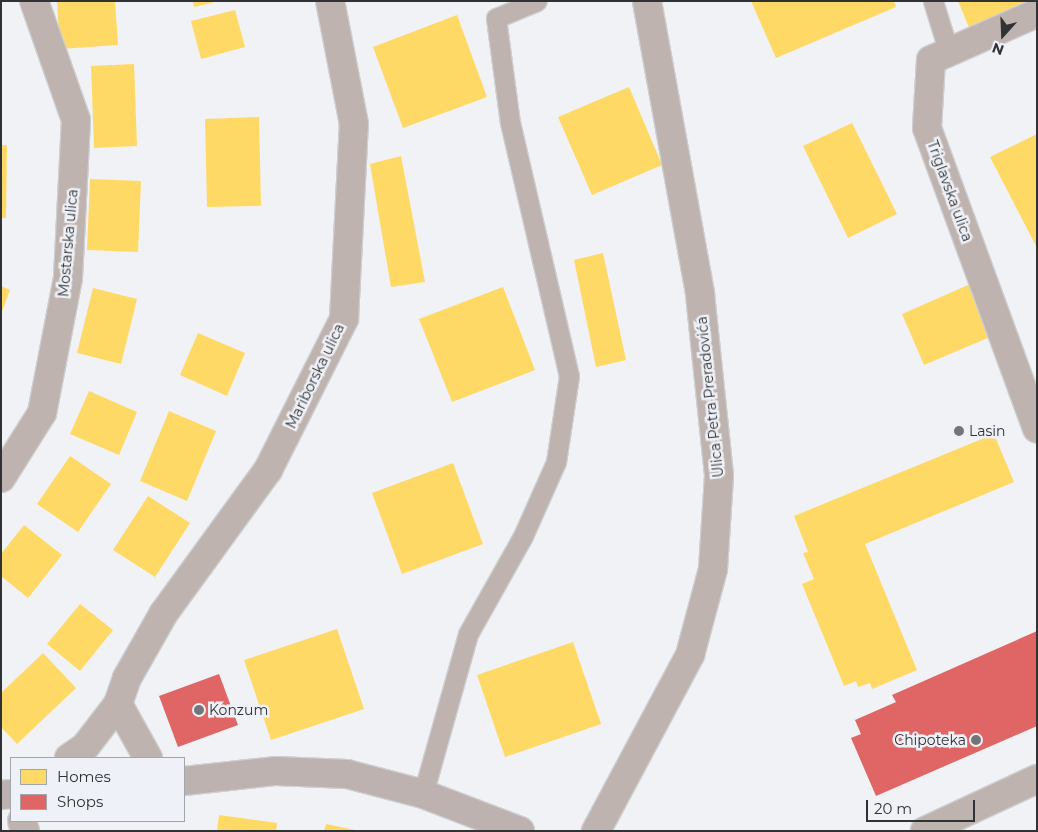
<!DOCTYPE html>
<html>
<head>
<meta charset="utf-8">
<style>
	body { margin:0 }
	#map { position:relative; width:1038px; height:832px; overflow:hidden; background:#f0f2f5; font-family:Montserrat,sans-serif }
	div>[style] { position:absolute }
	[style*='--x'] { left:calc(var(--x)*1px); top:calc(var(--y)*1px); width:calc(var(--w)*1px); rotate:calc(var(--a)*1deg) }
	.homes>* { inset:0; background:#ffd966 }
	.shops>* { inset:0; background:#e06666 }
	.roads { filter:drop-shadow(1px 0 #cecfd1) drop-shadow(-1px 0 #cecfd1) drop-shadow(0 1px #cecfd1) drop-shadow(0 -1px #cecfd1) }
	.lane>* { height:19px; margin:-9.5px; padding:0 9.5px; transform-origin:9.5px; border-radius:9.5px; background:#bfb3af }
	.street>* { height:28px; margin:-14px; padding:0 14px; transform-origin:14px; border-radius:14px; background:#bfb3af }
	.secondary>* { height:28px; margin:-14px; padding:0 14px; transform-origin:14px; border-radius:14px; background:#bdb2af }
	.dots>* { width:14px; height:14px; translate:-50% -50%; box-sizing:border-box; border:2px solid #eef1f7; border-radius:50% }
	span { translate:-50% -50%; white-space:nowrap; text-align:center; line-height:1.15; -webkit-text-stroke:5px #eef1f7; paint-order:stroke }
	.street-label { font-size:14px; color:#313234 }
	.poi-label { font-size:14px; color:#313234 }
	.left { translate:0 -50%; text-align:left }
	.right { translate:-100% -50%; text-align:right }
	.frame { position:absolute; inset:0; border:2px solid #313234; pointer-events:none }
	.legend { position:absolute; left:10px; top:757px; width:175px; height:65px; box-sizing:border-box; background:#eef1f7; border:1px solid #a2a5a9; margin:0; padding:6px 9px; list-style:none; font-size:15px; color:#313234 }
	.legend li { display:flex; align-items:center; gap:10px; height:25px }
	.legend b { width:25px; border:1px solid #a2a5a9 }
	.north { position:absolute; left:978px; top:10px; width:50px; height:50px; -webkit-text-stroke:4px #eef1f7; paint-order:stroke; rotate:200deg; font-size:14px; font-weight:700; line-height:20px; text-align:center; color:#313234 }
	.north::after { content:''; display:block; margin:auto; width:18px; height:22px; background:#313234; clip-path:polygon(50% 0,100% 100%,50% 72%,0 100%) }
	.scale { position:absolute; left:866px; top:800px; width:109px; height:22px; box-sizing:border-box; border:2px solid #313234; border-top:0; padding-left:6px; font-size:15px; line-height:18px; white-space:nowrap; color:#313234; -webkit-text-stroke:4px #eef1f7; paint-order:stroke }
</style>
</head>
<body>
<div id="map">
	<div class="homes">
		<div style="clip-path:polygon(57px 1px,115px 1px,118px 45px,60px 49px)"></div>
		<div style="clip-path:polygon(193px 1px,215px 1px,215px 2px,194px 7px)"></div>
		<div style="clip-path:polygon(751px 1px,894px 1px,896px 7px,776px 58px)"></div>
		<div style="clip-path:polygon(958px 1px,1037px 1px,970px 30px)"></div>
		<div style="clip-path:polygon(235px 10px,245px 47px,201px 59px,191px 21px)"></div>
		<div style="clip-path:polygon(457px 15px,487px 97px,403px 128px,373px 47px)"></div>
		<div style="clip-path:polygon(134px 64px,137px 146px,94px 148px,91px 66px)"></div>
		<div style="clip-path:polygon(629px 87px,662px 165px,592px 195px,558px 117px)"></div>
		<div style="clip-path:polygon(259px 117px,261px 206px,207px 207px,205px 119px)"></div>
		<div style="clip-path:polygon(852px 123px,897px 214px,848px 238px,803px 146px)"></div>
		<div style="clip-path:polygon(1037px 134px,1037px 248px,990px 157px)"></div>
		<div style="clip-path:polygon(1px 145px,7px 145px,6px 218px,1px 218px)"></div>
		<div style="clip-path:polygon(401px 156px,425px 282px,391px 287px,370px 164px)"></div>
		<div style="clip-path:polygon(90px 179px,141px 181px,138px 252px,87px 250px)"></div>
		<div style="clip-path:polygon(603px 253px,626px 360px,596px 367px,574px 260px)"></div>
		<div style="clip-path:polygon(975px 282px,997px 334px,924px 365px,902px 314px)"></div>
		<div style="clip-path:polygon(1px 286px,10px 290px,1px 314px)"></div>
		<div style="clip-path:polygon(503px 287px,535px 370px,452px 402px,419px 319px)"></div>
		<div style="clip-path:polygon(93px 288px,137px 299px,121px 364px,77px 353px)"></div>
		<div style="clip-path:polygon(198px 333px,245px 353px,227px 396px,180px 375px)"></div>
		<div style="clip-path:polygon(89px 391px,137px 412px,119px 455px,70px 434px)"></div>
		<div style="clip-path:polygon(169px 411px,216px 431px,187px 501px,140px 481px)"></div>
		<div style="clip-path:polygon(994px 434px,1014px 482px,865px 544px,917px 670px,872px 689px,870px 683px,858px 687px,856px 681px,844px 686px,802px 584px,814px 579px,803px 553px,808px 552px,794px 516px)"></div>
		<div style="clip-path:polygon(70px 456px,111px 484px,78px 532px,37px 504px)"></div>
		<div style="clip-path:polygon(453px 463px,483px 544px,402px 574px,372px 493px)"></div>
		<div style="clip-path:polygon(148px 496px,190px 523px,155px 577px,113px 550px)"></div>
		<div style="clip-path:polygon(24px 525px,62px 555px,28px 598px,1px 576px,1px 554px)"></div>
		<div style="clip-path:polygon(80px 604px,113px 630px,80px 671px,47px 644px)"></div>
		<div style="clip-path:polygon(337px 629px,364px 709px,271px 740px,244px 660px)"></div>
		<div style="clip-path:polygon(573px 642px,601px 724px,505px 757px,477px 675px)"></div>
		<div style="clip-path:polygon(43px 653px,76px 688px,17px 744px,1px 727px,1px 693px)"></div>
		<div style="clip-path:polygon(219px 815px,277px 823px,276px 831px,217px 831px)"></div>
		<div style="clip-path:polygon(326px 824px,355px 830px,355px 831px,324px 831px)"></div>
	</div>
	<div class="shops">
		<div style="clip-path:polygon(1037px 631px,1037px 726px,876px 796px,851px 738px,861px 734px,855px 720px,896px 702px,892px 695px)"></div>
		<div style="clip-path:polygon(219px 674px,238px 725px,178px 747px,159px 696px)"></div>
	</div>
	<div class="roads">
		<div class="lane">
			<div style="--x:933;--y:1;--w:54;--a:72.9"></div>
			<div style="--x:423;--y:794;--w:166;--a:-74.3"></div>
			<div style="--x:468;--y:634;--w:112;--a:-60.7"></div>
			<div style="--x:523;--y:536;--w:81;--a:-66"></div>
			<div style="--x:556;--y:462;--w:87;--a:-81.4"></div>
			<div style="--x:569;--y:376;--w:260;--a:-103.1"></div>
			<div style="--x:510;--y:123;--w:106;--a:-97.6"></div>
			<div style="--x:496;--y:18;--w:44;--a:-22.5"></div>
		</div>
		<div class="street">
			<div style="--x:1037;--y:13;--w:116;--a:156.1"></div>
			<div style="--x:931;--y:60;--w:68;--a:93.4"></div>
			<div style="--x:927;--y:128;--w:320;--a:69.9"></div>
			<div style="--x:1;--y:478;--w:77;--a:-57.8"></div>
			<div style="--x:42;--y:413;--w:137;--a:-79.1"></div>
			<div style="--x:68;--y:278;--w:158;--a:-87.1"></div>
			<div style="--x:76;--y:120;--w:126;--a:-109.4"></div>
			<div style="--x:69;--y:758;--w:19;--a:-35"></div>
			<div style="--x:85;--y:747;--w:54;--a:-52.5"></div>
			<div style="--x:148;--y:758;--w:62;--a:-119.1"></div>
			<div style="--x:118;--y:704;--w:28;--a:-71"></div>
			<div style="--x:127;--y:678;--w:75;--a:-60.4"></div>
			<div style="--x:164;--y:613;--w:177;--a:-54"></div>
			<div style="--x:268;--y:470;--w:169;--a:-63.3"></div>
			<div style="--x:344;--y:319;--w:195;--a:-87.1"></div>
			<div style="--x:354;--y:124;--w:125;--a:-101"></div>
			<div style="--x:22;--y:821;--w:10;--a:73"></div>
			<div style="--x:596;--y:831;--w:200;--a:-61.9"></div>
			<div style="--x:690;--y:655;--w:89;--a:-75"></div>
			<div style="--x:713;--y:569;--w:94;--a:-86.3"></div>
			<div style="--x:719;--y:475;--w:183;--a:-96"></div>
			<div style="--x:700;--y:293;--w:297;--a:-100.3"></div>
			<div style="--x:925;--y:831;--w:123;--a:-24.9"></div>
		</div>
		<div class="secondary">
			<div style="--x:184;--y:781;--w:93;--a:-6.2"></div>
			<div style="--x:276;--y:771;--w:71;--a:2.4"></div>
			<div style="--x:347;--y:774;--w:79;--a:14.7"></div>
			<div style="--x:423;--y:794;--w:104;--a:20.9"></div>
			<div style="--x:1;--y:795;--w:10;--a:-6"></div>
		</div>
	</div>
	<div class="dots">
		<div style="left:959px;top:431px;background:#747578"></div>
		<div style="left:199px;top:710px;background:#747578"></div>
		<div style="left:976px;top:740px;background:#747578"></div>
	</div>
	<div class="street-label">
		<span style="left:950px;top:191px;rotate:70deg">Triglavska ulica</span>
		<span style="left:68px;top:243px;rotate:-85deg">Mostarska ulica</span>
		<span style="left:315px;top:376px;rotate:-64deg">Mariborska ulica</span>
		<span style="left:710px;top:397px;rotate:-96deg">Ulica Petra Preradovića</span>
	</div>
	<div class="poi-label">
		<span class="left" style="left:969px;top:431px">Lasin</span>
		<span class="left" style="left:209px;top:710px">Konzum</span>
		<span class="right" style="left:966px;top:740px">Chipoteka</span>
	</div>
	<div class="frame"></div>
	<ul class="legend">
	<li><b style="height:14px;background:#ffd966"></b>Homes</li>
	<li><b style="height:14px;background:#e06666"></b>Shops</li>
	</ul>
	<div class="north">N</div>
	<div class="scale">20 m</div>
</div>
</body>
</html>
